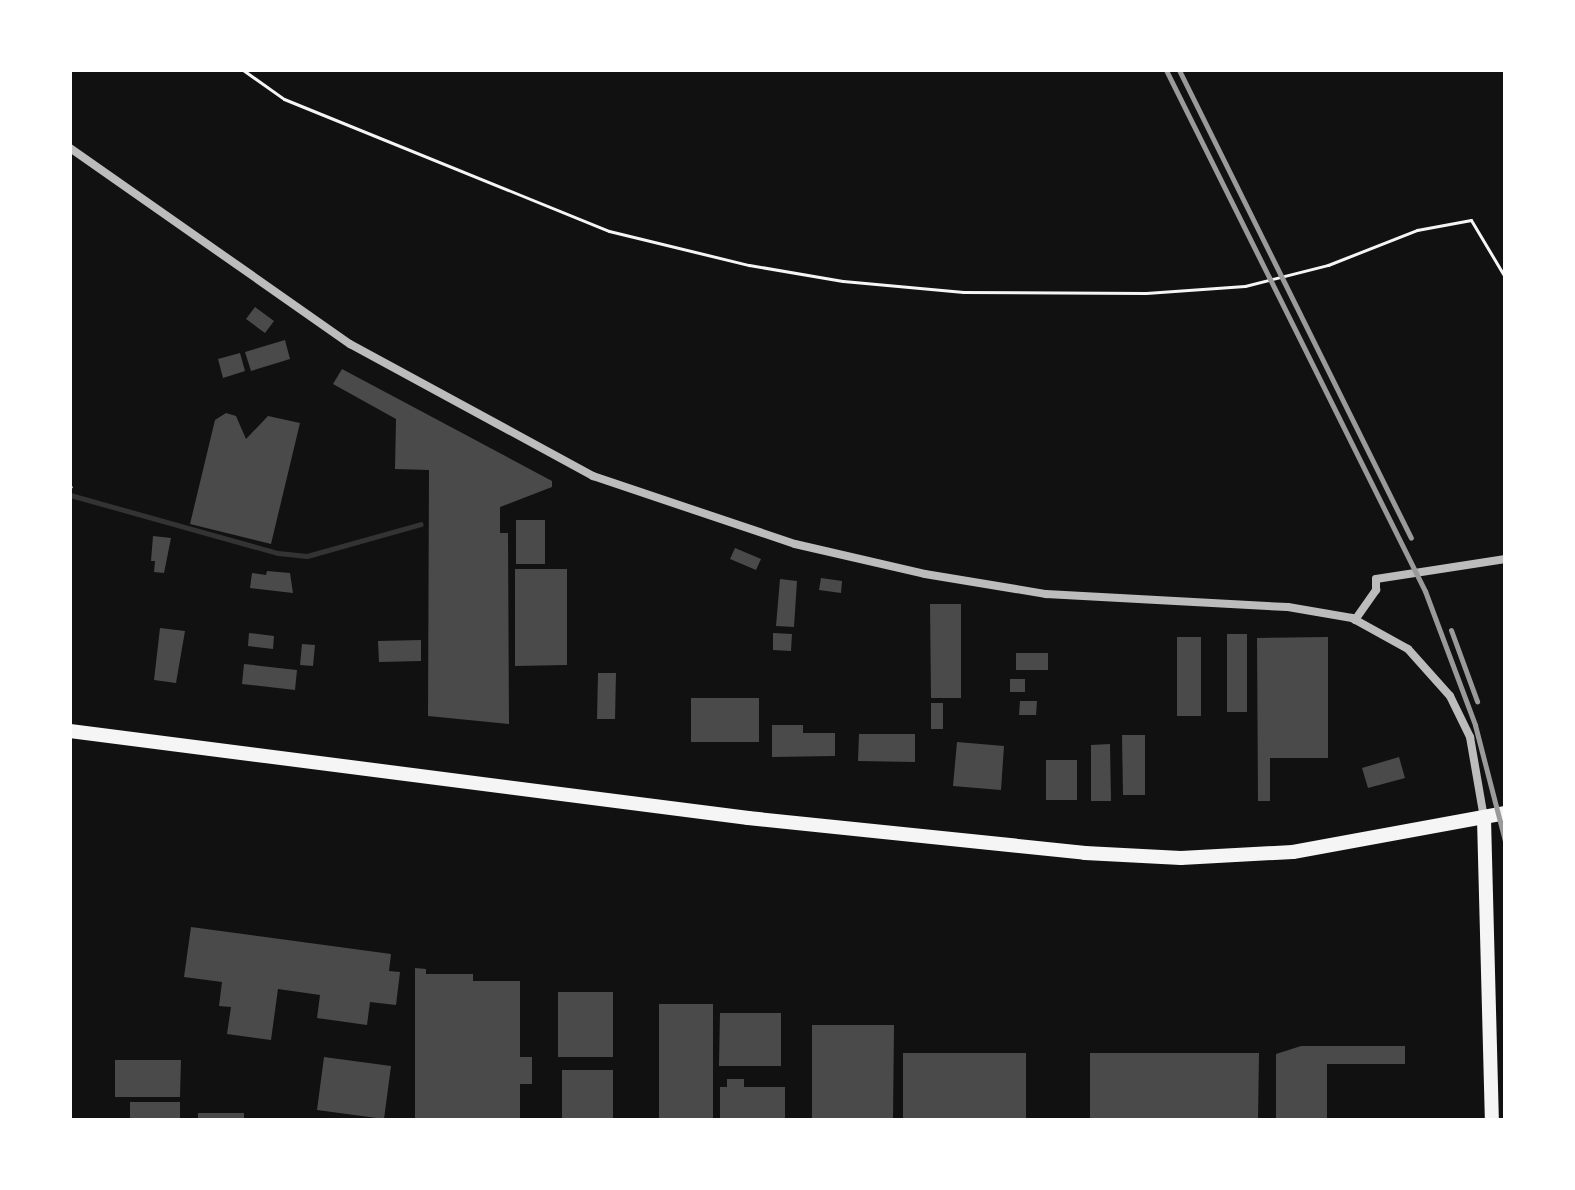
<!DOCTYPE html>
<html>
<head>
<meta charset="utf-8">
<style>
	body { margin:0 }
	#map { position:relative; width:1575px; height:1190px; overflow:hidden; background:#111; font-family:Commissioner,sans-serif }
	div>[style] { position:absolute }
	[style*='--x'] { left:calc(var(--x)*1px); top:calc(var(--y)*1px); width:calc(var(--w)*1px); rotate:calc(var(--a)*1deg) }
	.stream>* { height:5px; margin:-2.5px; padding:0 2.5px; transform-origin:2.5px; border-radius:2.5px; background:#333 }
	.building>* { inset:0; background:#4a4a4a }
	.path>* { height:3px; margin:-1.5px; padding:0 1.5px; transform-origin:1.5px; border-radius:1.5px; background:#f5f5f5 }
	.minor>* { height:8px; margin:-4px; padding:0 4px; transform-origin:4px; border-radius:4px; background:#bcbcbc }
	.secondary>* { height:14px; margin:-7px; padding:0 7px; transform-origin:7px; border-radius:7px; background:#f5f5f5 }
	.rail>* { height:5px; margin:-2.5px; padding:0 2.5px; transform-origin:2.5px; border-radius:2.5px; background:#9a9a9a }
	span { translate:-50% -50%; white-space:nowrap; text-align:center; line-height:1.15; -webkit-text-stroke:8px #fff; paint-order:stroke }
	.frame { position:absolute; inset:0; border:72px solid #fff; pointer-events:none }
</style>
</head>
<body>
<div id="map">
	<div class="stream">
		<div style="--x:70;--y:495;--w:216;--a:15.6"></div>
		<div style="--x:278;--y:553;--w:29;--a:6"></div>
		<div style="--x:307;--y:556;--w:118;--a:-15.7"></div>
	</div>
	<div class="building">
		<div style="clip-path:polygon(255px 307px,274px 321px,265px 333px,246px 319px)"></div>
		<div style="clip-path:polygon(285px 340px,290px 359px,251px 371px,245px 352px)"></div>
		<div style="clip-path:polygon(240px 353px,245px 371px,223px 378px,218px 359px)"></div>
		<div style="clip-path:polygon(342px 369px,552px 481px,552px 487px,500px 507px,500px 533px,508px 533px,509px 724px,428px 716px,429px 470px,395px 469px,396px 419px,333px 384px)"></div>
		<div style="clip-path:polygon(226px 413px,236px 416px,246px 439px,268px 416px,300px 423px,271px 544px,190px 524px,215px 420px)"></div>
		<div style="clip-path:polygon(516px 520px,545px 520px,545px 564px,516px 564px)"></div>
		<div style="clip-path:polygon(153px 536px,171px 538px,164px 573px,154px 572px,155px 561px,151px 561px)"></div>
		<div style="clip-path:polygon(735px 548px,761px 559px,756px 570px,730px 559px)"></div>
		<div style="clip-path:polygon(515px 569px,567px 569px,567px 665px,515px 666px)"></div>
		<div style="clip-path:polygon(267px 571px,290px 573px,293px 593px,250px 588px,252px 573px,266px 575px)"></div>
		<div style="clip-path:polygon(821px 578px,842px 581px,841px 593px,819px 590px)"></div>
		<div style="clip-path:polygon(780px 579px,797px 581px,794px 627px,776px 626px)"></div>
		<div style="clip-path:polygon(930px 604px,961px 604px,961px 698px,931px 698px)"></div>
		<div style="clip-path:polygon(160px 628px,185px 631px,176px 683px,154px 680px)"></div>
		<div style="clip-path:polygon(249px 633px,274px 636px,273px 649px,248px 646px)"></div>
		<div style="clip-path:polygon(773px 633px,792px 634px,791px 651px,773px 650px)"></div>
		<div style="clip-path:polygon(1227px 634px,1247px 634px,1247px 712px,1227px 712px)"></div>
		<div style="clip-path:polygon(1177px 637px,1201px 637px,1201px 716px,1177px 716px)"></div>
		<div style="clip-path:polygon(1328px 637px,1328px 758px,1270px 758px,1270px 801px,1258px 801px,1257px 638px)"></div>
		<div style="clip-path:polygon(421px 640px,421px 661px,379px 662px,378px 641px)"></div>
		<div style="clip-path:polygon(302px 644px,315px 645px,313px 666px,300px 665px)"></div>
		<div style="clip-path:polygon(1016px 653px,1048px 653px,1048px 670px,1016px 670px)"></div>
		<div style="clip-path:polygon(244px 664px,297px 670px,295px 690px,242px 684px)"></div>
		<div style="clip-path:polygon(598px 673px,616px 673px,615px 719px,597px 719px)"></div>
		<div style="clip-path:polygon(1010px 679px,1025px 679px,1025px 692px,1010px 692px)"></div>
		<div style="clip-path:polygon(691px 698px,759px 698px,759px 742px,691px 742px)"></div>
		<div style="clip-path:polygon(1020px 701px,1037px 701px,1036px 715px,1019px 715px)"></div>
		<div style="clip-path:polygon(931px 703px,943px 703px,943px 729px,931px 729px)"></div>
		<div style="clip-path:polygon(772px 725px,803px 725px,803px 733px,835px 733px,835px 756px,772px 757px)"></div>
		<div style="clip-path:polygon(859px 734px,915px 734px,915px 762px,858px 761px)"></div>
		<div style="clip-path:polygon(1122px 735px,1145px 735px,1145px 795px,1123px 795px)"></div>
		<div style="clip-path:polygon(957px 742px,1004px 746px,1001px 790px,953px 786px)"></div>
		<div style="clip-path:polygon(1110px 744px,1111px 801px,1091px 801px,1091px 745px)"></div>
		<div style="clip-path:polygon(1399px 757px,1405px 778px,1368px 788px,1362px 768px)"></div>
		<div style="clip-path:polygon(1046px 760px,1077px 760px,1077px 800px,1046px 800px)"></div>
		<div style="clip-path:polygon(191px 927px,391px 954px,389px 971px,400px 972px,396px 1005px,370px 1002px,367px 1025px,317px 1018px,320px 995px,278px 989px,271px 1040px,227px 1034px,231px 1007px,219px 1006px,222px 982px,184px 977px)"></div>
		<div style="clip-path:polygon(415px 968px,426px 969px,426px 974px,473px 974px,473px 981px,520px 981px,520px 1057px,532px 1057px,532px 1084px,520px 1084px,520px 1120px,415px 1120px)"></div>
		<div style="clip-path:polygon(558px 992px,613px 992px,613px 1057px,558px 1057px)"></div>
		<div style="clip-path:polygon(659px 1004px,713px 1004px,713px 1120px,659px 1120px)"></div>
		<div style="clip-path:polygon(720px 1013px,781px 1013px,781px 1066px,719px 1066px)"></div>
		<div style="clip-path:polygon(812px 1025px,894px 1025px,893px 1120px,812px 1120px)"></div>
		<div style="clip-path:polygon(1301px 1046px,1405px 1046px,1405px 1064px,1327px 1064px,1327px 1120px,1276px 1120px,1276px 1054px)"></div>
		<div style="clip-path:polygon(903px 1053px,1026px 1053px,1026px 1120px,903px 1120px)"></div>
		<div style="clip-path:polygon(1090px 1053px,1259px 1053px,1258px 1120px,1090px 1120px)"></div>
		<div style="clip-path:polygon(324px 1057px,391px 1066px,384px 1119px,317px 1110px)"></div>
		<div style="clip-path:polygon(115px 1060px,181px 1060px,180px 1097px,115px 1097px)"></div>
		<div style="clip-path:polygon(562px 1070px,613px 1070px,613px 1120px,562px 1120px)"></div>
		<div style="clip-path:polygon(727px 1079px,744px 1079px,744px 1087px,785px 1087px,785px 1120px,720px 1120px,720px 1087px,727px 1087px)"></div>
		<div style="clip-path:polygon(130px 1102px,180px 1102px,180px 1120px,130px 1120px)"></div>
		<div style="clip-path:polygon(198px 1113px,244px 1113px,244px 1120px,198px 1120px)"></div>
	</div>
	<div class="path">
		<div style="--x:243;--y:70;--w:50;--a:35.3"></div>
		<div style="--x:284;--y:99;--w:351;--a:22.1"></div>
		<div style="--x:609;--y:231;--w:144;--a:13.7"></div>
		<div style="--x:749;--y:265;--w:95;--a:9.7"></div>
		<div style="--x:843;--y:281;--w:121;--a:5.2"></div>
		<div style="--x:963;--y:292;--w:183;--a:0.3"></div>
		<div style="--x:1146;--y:293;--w:99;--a:-4"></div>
		<div style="--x:1245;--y:286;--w:86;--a:-14.2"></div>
		<div style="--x:1328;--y:265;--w:96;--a:-21.5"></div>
		<div style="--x:1417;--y:230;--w:55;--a:-10.5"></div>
		<div style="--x:1471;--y:220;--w:66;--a:59.2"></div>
		<div style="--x:70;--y:486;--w:1;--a:45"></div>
	</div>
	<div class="minor">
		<div style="--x:70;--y:148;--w:342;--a:35"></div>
		<div style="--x:350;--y:344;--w:277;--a:28.5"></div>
		<div style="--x:593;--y:476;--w:213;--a:18.6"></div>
		<div style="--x:795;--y:544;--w:133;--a:13"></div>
		<div style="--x:925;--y:574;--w:123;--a:9.4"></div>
		<div style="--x:1046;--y:594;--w:242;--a:3.1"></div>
		<div style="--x:1288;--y:607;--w:65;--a:9.8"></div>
		<div style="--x:1352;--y:618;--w:64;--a:29"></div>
		<div style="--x:1408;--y:649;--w:63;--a:48.2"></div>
		<div style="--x:1450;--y:696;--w:46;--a:64"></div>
		<div style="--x:1470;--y:737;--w:82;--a:80.2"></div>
		<div style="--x:1355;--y:620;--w:37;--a:-55"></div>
		<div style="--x:1376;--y:590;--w:11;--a:-90"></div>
		<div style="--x:1376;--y:579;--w:131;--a:-8.8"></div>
	</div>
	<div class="secondary">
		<div style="--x:70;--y:731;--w:684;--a:7.31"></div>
		<div style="--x:748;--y:818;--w:339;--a:5.9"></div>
		<div style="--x:1085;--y:853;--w:96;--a:3"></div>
		<div style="--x:1181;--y:858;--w:112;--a:-3.1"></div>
		<div style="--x:1293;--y:852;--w:216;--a:-10.4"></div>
		<div style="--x:1484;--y:819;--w:301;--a:88.5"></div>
	</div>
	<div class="rail">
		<div style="--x:1166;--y:70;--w:582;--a:63.57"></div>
		<div style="--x:1425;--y:591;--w:143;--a:69.5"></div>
		<div style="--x:1475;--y:725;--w:120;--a:75.5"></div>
		<div style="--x:1179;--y:70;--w:522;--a:63.63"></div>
		<div style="--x:1451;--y:630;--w:76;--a:69.9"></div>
	</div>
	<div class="frame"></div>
</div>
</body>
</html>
